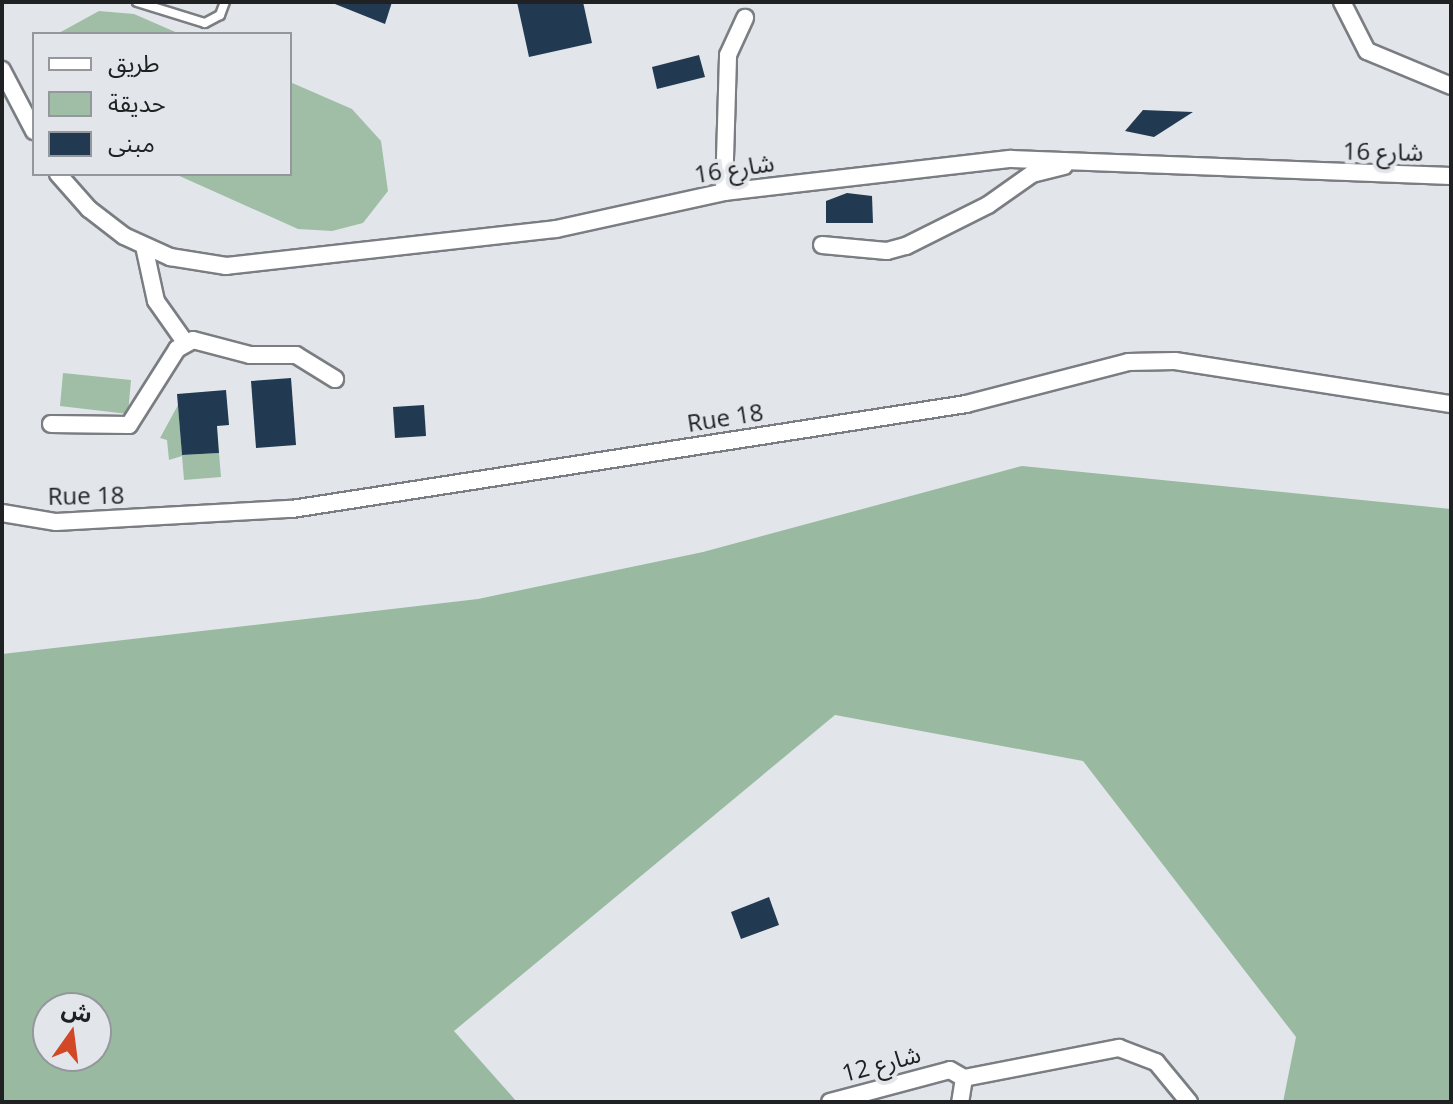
<!DOCTYPE html>
<html>
<head>
<meta charset="utf-8">
<style>
	body { margin:0 }
	#map { position:relative; width:1453px; height:1104px; overflow:hidden; background:#e2e6eb; font-family:"Open Sans","Noto Sans Arabic",sans-serif }
	div>[style] { position:absolute }
	[style*='--x'] { left:calc(var(--x)*1px); top:calc(var(--y)*1px); width:calc(var(--w)*1px); rotate:calc(var(--a)*1deg) }
	.green>* { inset:0; background:#a0bea6 }
	.forest>* { inset:0; background:#99baa0 }
	.building>* { inset:0; background:#213a51 }
	.roads { filter:drop-shadow(2px 0 #7a7e82) drop-shadow(-2px 0 #7a7e82) drop-shadow(0 2px #7a7e82) drop-shadow(0 -2px #7a7e82) }
	.lane>* { height:8px; margin:-4px; padding:0 4px; transform-origin:4px; border-radius:4px; background:#fff }
	.street>* { height:16px; margin:-8px; padding:0 8px; transform-origin:8px; border-radius:8px; background:#fff }
	span { translate:-50% -50%; white-space:nowrap; text-align:center; line-height:1.15; -webkit-text-stroke:8px #e2e6eb; paint-order:stroke }
	.street-label { font-size:24px; color:#202123 }
	.frame { position:absolute; inset:0; border:4px solid #202123; pointer-events:none }
	.legend { position:absolute; left:32px; top:32px; width:260px; height:144px; box-sizing:border-box; background:#e2e6eb; border:2px solid #94979b; margin:0; padding:10px 14px; list-style:none; font-size:24px; color:#202123 }
	.legend li { display:flex; align-items:center; gap:16px; height:40px }
	.legend b { width:40px; border:2px solid #94979b }
	.north { position:absolute; left:32px; top:992px; width:80px; height:80px; box-sizing:border-box; background:#e2e6eb; border:2px solid #94979b; border-radius:50%; rotate:14deg; font-size:22px; font-weight:700; line-height:32px; text-align:center; color:#202123 }
	.north::after { content:''; display:block; margin:auto; width:28px; height:36px; background:#d24827; clip-path:polygon(50% 0,100% 100%,50% 72%,0 100%) }
</style>
</head>
<body>
<div id="map">
	<div class="green">
		<div style="clip-path:polygon(99px 11px,134px 14px,180px 34px,57px 34px)"></div>
		<div style="clip-path:polygon(290px 82px,352px 109px,381px 141px,388px 191px,363px 223px,332px 231px,298px 229px,175px 174px,290px 174px)"></div>
		<div style="clip-path:polygon(63px 373px,131px 380px,128px 414px,60px 406px)"></div>
		<div style="clip-path:polygon(178px 405px,182px 455px,219px 453px,221px 477px,184px 480px,182px 456px,169px 460px,167px 440px,160px 438px)"></div>
	</div>
	<div class="forest">
		<div style="clip-path:polygon(evenodd,1022px 466px,1451px 509px,1451px 1102px,1283px 1102px,1296px 1037px,1083px 761px,835px 715px,454px 1031px,517px 1102px,2px 1102px,2px 654px,478px 599px,703px 552px,1022px 466px,48px 1008px,96px 1008px,96px 1056px,48px 1056px,48px 1008px)"></div>
	</div>
	<div class="building">
		<div style="clip-path:polygon(330px 2px,392px 2px,385px 24px)"></div>
		<div style="clip-path:polygon(517px 2px,583px 2px,592px 43px,529px 57px)"></div>
		<div style="clip-path:polygon(699px 55px,705px 77px,657px 89px,652px 67px)"></div>
		<div style="clip-path:polygon(1143px 110px,1193px 112px,1154px 137px,1125px 131px)"></div>
		<div style="clip-path:polygon(847px 193px,872px 196px,873px 223px,826px 223px,826px 201px)"></div>
		<div style="clip-path:polygon(291px 378px,296px 445px,256px 448px,251px 381px)"></div>
		<div style="clip-path:polygon(226px 390px,229px 425px,217px 426px,219px 453px,182px 455px,177px 394px)"></div>
		<div style="clip-path:polygon(424px 405px,426px 436px,395px 438px,393px 407px)"></div>
		<div style="clip-path:polygon(769px 897px,779px 925px,741px 939px,731px 912px)"></div>
	</div>
	<div class="roads">
		<div class="lane">
			<div style="--x:137;--y:2;--w:71;--a:17.2"></div>
			<div style="--x:205;--y:23;--w:17;--a:-28"></div>
			<div style="--x:220;--y:15;--w:14;--a:-69"></div>
		</div>
		<div class="street">
			<div style="--x:1342;--y:2;--w:55;--a:63"></div>
			<div style="--x:1367;--y:51;--w:91;--a:22.6"></div>
			<div style="--x:2;--y:70;--w:69;--a:62.3"></div>
			<div style="--x:58;--y:174;--w:47;--a:48.5"></div>
			<div style="--x:89;--y:209;--w:44;--a:37.6"></div>
			<div style="--x:124;--y:236;--w:51;--a:24.5"></div>
			<div style="--x:170;--y:257;--w:57;--a:9.1"></div>
			<div style="--x:226;--y:266;--w:332;--a:-6.4"></div>
			<div style="--x:556;--y:229;--w:172;--a:-12.4"></div>
			<div style="--x:724;--y:192;--w:289;--a:-6.6"></div>
			<div style="--x:1011;--y:159;--w:440;--a:2.2"></div>
			<div style="--x:724;--y:192;--w:137;--a:-88.3"></div>
			<div style="--x:728;--y:55;--w:41;--a:-65.3"></div>
			<div style="--x:822;--y:245;--w:65;--a:5.3"></div>
			<div style="--x:887;--y:251;--w:20;--a:-15"></div>
			<div style="--x:906;--y:246;--w:92;--a:-26.6"></div>
			<div style="--x:988;--y:205;--w:54;--a:-35.2"></div>
			<div style="--x:1032;--y:174;--w:33;--a:-14"></div>
			<div style="--x:144;--y:246;--w:56;--a:77.7"></div>
			<div style="--x:156;--y:301;--w:50;--a:54.7"></div>
			<div style="--x:51;--y:424;--w:78;--a:0.7"></div>
			<div style="--x:129;--y:425;--w:90;--a:-57.7"></div>
			<div style="--x:177;--y:349;--w:18;--a:-29"></div>
			<div style="--x:193;--y:340;--w:59;--a:14.7"></div>
			<div style="--x:250;--y:355;--w:46;--a:0"></div>
			<div style="--x:296;--y:355;--w:46;--a:31.6"></div>
			<div style="--x:2;--y:513;--w:55;--a:9.5"></div>
			<div style="--x:56;--y:522;--w:236;--a:-3.2"></div>
			<div style="--x:292;--y:509;--w:682;--a:-8.85"></div>
			<div style="--x:966;--y:404;--w:167;--a:-14.5"></div>
			<div style="--x:1128;--y:362;--w:47;--a:-1.2"></div>
			<div style="--x:1175;--y:361;--w:279;--a:8.9"></div>
			<div style="--x:964;--y:1078;--w:158;--a:-11"></div>
			<div style="--x:1119;--y:1048;--w:40;--a:21"></div>
			<div style="--x:1156;--y:1062;--w:52;--a:50.5"></div>
			<div style="--x:830;--y:1102;--w:124;--a:-14.9"></div>
			<div style="--x:950;--y:1070;--w:16;--a:30"></div>
			<div style="--x:964;--y:1078;--w:24;--a:99"></div>
		</div>
	</div>
	<div class="street-label">
		<span style="left:1383px;top:151px;rotate:1deg">شارع 16</span>
		<span style="left:734px;top:168px;rotate:-9deg">شارع 16</span>
		<span style="left:725px;top:417px;rotate:-9deg">Rue 18</span>
		<span style="left:86px;top:495px;rotate:-1deg">Rue 18</span>
		<span style="left:881px;top:1063px;rotate:-15deg">شارع 12</span>
	</div>
	<div class="frame"></div>
	<ul class="legend">
	<li><b style="height:10px;background:#fff"></b>طريق</li>
	<li><b style="height:22px;background:#a0bea6"></b>حديقة</li>
	<li><b style="height:22px;background:#213a51"></b>مبنى</li>
	</ul>
	<div class="north">ش</div>
</div>
</body>
</html>
